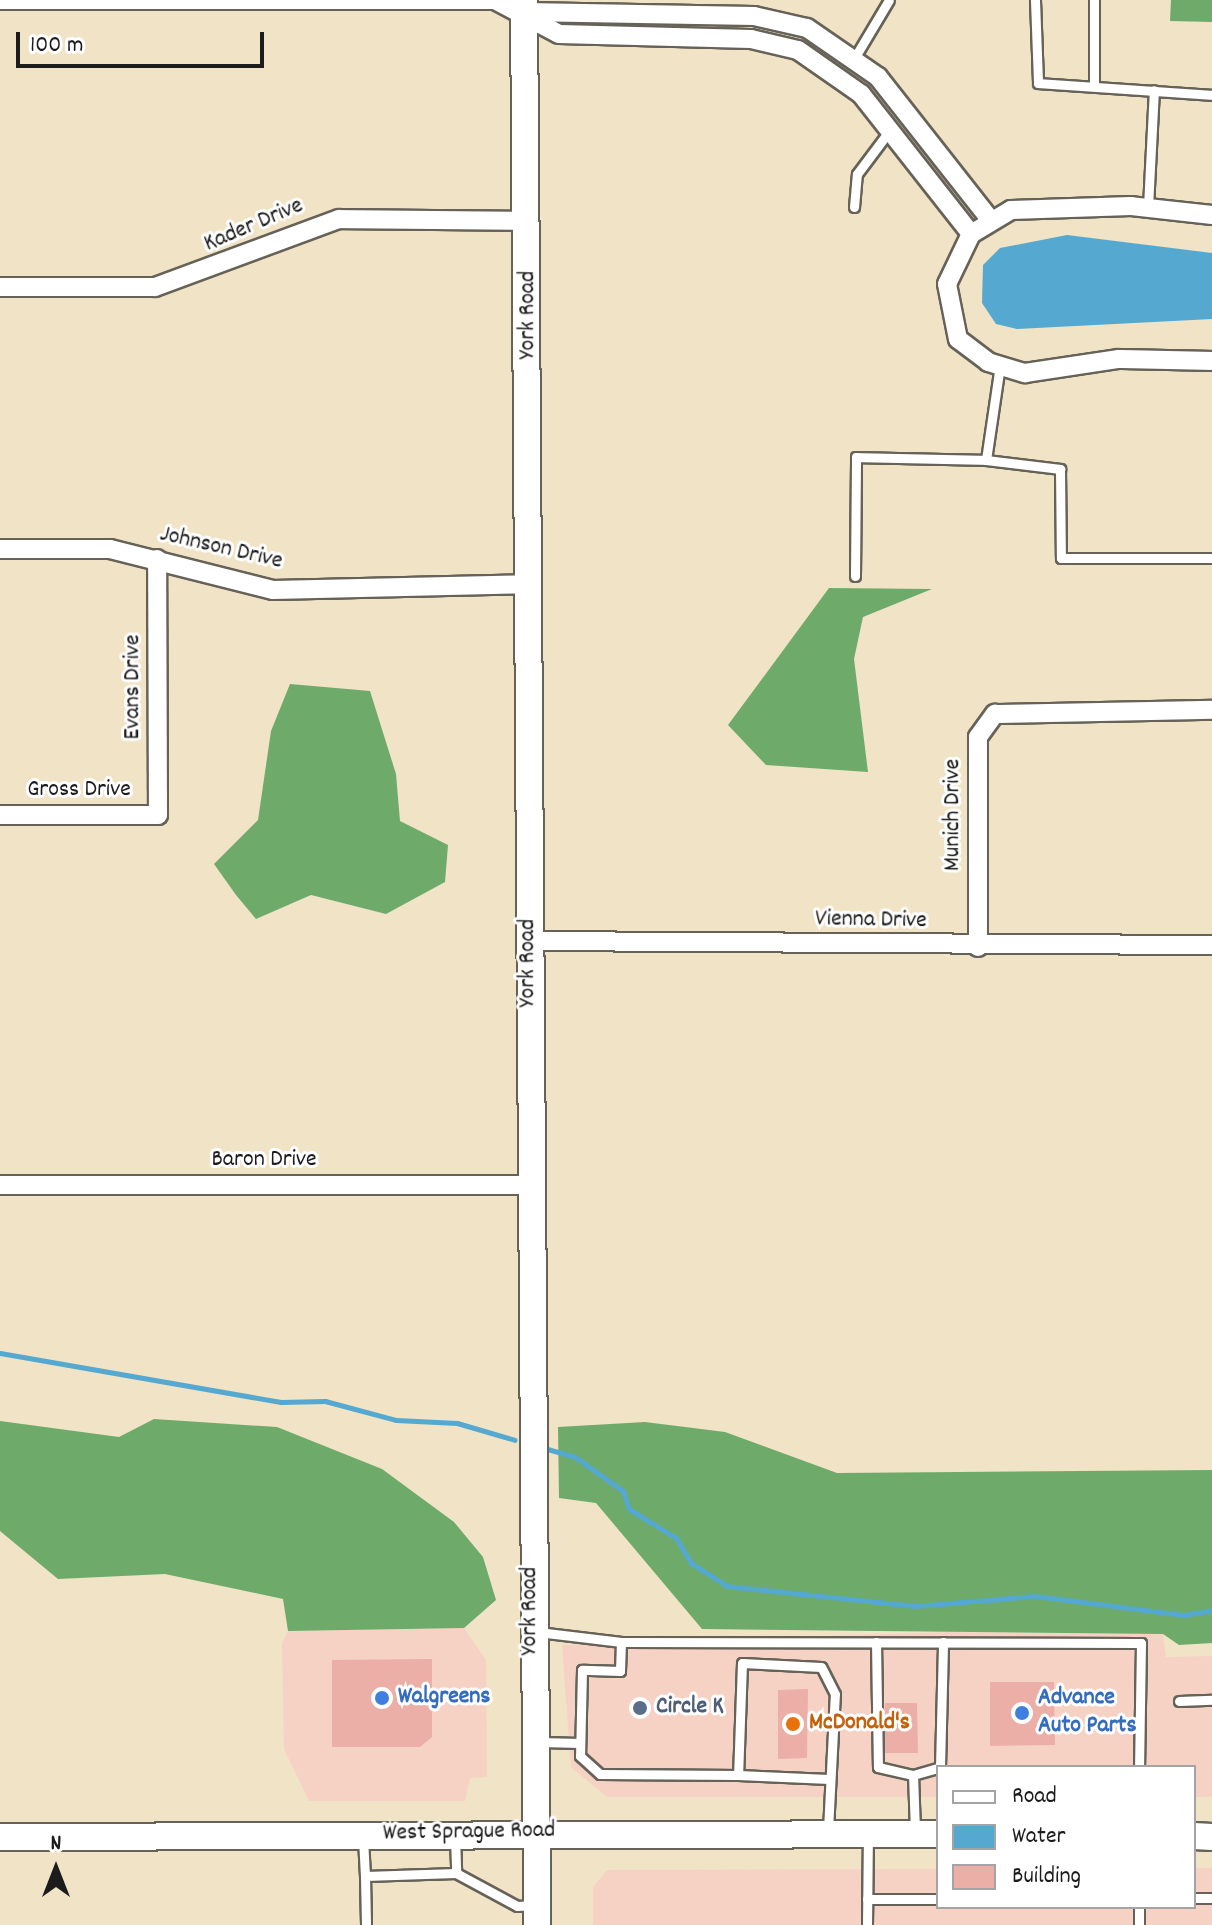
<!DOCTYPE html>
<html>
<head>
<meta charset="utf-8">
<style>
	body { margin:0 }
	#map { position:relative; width:1212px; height:1925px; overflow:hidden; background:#f0e3c6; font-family:Dekko,sans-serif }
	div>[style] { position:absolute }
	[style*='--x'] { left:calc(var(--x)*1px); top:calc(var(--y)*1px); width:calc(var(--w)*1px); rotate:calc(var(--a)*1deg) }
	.built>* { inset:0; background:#f6d2c4 }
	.forest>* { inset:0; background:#6eab6b }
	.water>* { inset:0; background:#55a8d0 }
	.stream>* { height:5px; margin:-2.5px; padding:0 2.5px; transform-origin:2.5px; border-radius:2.5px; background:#55a8d0 }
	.building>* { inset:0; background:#ebafa7 }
	.roads { filter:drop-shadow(2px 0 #666258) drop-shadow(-2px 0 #666258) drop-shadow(0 2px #666258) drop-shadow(0 -2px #666258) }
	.lane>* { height:9px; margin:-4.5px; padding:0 4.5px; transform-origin:4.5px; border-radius:4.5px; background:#fff }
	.street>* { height:18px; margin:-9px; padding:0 9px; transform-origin:9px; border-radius:9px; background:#fff }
	.secondary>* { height:26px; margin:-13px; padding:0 13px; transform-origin:13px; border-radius:13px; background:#fff }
	.dots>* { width:22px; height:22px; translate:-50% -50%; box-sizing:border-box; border:4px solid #fff; border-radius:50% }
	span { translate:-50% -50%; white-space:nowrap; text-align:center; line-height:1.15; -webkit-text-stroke:6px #fff; paint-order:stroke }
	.street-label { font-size:24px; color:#1c1c1c }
	.shop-label { font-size:24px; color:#366cbe; font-weight:700 }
	.left { translate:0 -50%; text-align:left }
	.service-label { font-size:24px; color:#4e5e75; font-weight:700 }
	.food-label { font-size:24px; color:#c56008; font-weight:700 }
	.legend { position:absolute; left:936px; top:1765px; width:260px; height:144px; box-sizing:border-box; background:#fff; border:2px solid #a4a4a4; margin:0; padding:10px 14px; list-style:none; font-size:24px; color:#1c1c1c }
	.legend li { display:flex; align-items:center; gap:16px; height:40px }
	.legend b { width:40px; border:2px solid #a4a4a4 }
	.north { position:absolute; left:16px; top:1829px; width:80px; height:80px; -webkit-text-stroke:6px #fff; paint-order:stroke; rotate:0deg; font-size:22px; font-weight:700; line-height:32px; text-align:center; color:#1c1c1c }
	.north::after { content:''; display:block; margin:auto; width:28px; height:36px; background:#1c1c1c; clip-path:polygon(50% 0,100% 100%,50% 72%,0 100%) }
	.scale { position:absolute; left:16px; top:32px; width:248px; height:36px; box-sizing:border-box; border:4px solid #1c1c1c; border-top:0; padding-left:10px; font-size:24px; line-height:28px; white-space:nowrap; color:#1c1c1c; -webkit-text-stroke:6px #fff; paint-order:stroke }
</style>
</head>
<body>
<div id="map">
	<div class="built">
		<div style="clip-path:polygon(464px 1628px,486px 1660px,487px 1777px,470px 1778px,465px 1801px,309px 1801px,284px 1749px,282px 1644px,288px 1631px)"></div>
		<div style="clip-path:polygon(948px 1632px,1163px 1634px,1166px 1657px,1212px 1656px,1212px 1797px,1194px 1797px,1194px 1767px,938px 1767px,938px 1797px,607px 1797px,571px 1767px,562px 1645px)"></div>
		<div style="clip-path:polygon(1194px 1868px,1212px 1868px,1212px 1925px,593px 1925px,593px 1887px,607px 1870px,938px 1869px,938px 1907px,1194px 1907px)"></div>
	</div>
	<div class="forest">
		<div style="clip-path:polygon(1171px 0,1212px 0,1212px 22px,1170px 21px)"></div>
		<div style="clip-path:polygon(829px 588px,932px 589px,863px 617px,854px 659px,868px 772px,766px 765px,728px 725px)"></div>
		<div style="clip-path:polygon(290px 684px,370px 691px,396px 774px,400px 821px,448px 845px,445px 882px,386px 914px,311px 895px,256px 919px,236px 895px,214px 864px,258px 820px,271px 731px)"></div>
		<div style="clip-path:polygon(154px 1419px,277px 1427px,382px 1469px,454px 1522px,483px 1557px,496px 1600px,464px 1628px,288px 1631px,283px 1599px,165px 1574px,58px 1579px,0 1531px,0 1421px,119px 1437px)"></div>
		<div style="clip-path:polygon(645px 1422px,725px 1432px,837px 1473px,1212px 1470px,1212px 1643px,1179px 1645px,1163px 1634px,702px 1629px,596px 1503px,559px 1498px,558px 1427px)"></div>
	</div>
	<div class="water">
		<div style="clip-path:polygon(1067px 235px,1212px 253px,1212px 319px,1017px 329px,996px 324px,982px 303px,983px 265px,1000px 248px)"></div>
	</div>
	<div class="stream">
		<div style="--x:0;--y:1353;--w:285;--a:9.9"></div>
		<div style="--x:281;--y:1402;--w:44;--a:-1.3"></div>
		<div style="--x:325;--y:1401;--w:73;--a:15"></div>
		<div style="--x:396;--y:1420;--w:61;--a:2.8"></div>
		<div style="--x:457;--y:1423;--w:60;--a:16.3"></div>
		<div style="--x:544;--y:1448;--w:32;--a:16"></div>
		<div style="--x:575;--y:1457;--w:59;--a:35.3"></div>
		<div style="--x:623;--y:1491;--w:19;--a:72"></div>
		<div style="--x:629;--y:1509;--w:55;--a:31.7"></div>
		<div style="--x:676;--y:1538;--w:29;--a:59"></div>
		<div style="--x:691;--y:1563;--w:43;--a:32.6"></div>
		<div style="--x:727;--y:1586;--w:189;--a:6.1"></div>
		<div style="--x:915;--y:1606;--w:120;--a:-4.8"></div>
		<div style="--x:1035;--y:1596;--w:150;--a:7.3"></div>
		<div style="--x:1184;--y:1615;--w:28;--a:-10"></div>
	</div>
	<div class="building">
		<div style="clip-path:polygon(432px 1659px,432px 1737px,420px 1747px,332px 1747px,332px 1660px)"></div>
		<div style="clip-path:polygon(990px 1682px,1054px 1682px,1055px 1745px,990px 1746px)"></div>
		<div style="clip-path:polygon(808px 1689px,807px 1758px,778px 1759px,778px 1690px)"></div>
		<div style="clip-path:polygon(885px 1703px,917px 1703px,918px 1753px,885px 1753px)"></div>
	</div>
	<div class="roads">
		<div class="lane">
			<div style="--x:1035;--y:0;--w:83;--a:87.9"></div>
			<div style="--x:1038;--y:83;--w:174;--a:3.9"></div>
			<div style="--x:855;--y:57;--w:66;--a:-59.2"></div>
			<div style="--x:1094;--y:82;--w:82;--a:-90"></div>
			<div style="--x:854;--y:207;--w:33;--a:-85"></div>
			<div style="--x:857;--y:174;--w:55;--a:-53.1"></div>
			<div style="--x:1148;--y:207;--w:117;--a:-87.1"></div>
			<div style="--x:1000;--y:365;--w:96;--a:98.4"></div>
			<div style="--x:986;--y:460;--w:75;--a:6.9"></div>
			<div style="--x:1060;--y:469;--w:89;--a:89.4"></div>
			<div style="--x:1061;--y:558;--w:151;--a:0"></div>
			<div style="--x:855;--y:576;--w:119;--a:-89.5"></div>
			<div style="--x:856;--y:457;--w:130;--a:1.3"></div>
			<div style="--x:538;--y:1632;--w:84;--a:6.9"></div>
			<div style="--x:621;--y:1642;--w:520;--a:0.11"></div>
			<div style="--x:1141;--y:1643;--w:124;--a:90.9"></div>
			<div style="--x:621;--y:1642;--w:29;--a:92"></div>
			<div style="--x:620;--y:1671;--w:38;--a:-178"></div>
			<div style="--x:582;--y:1670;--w:86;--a:91.3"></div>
			<div style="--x:580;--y:1756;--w:27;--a:42"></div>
			<div style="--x:600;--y:1774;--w:138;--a:0.4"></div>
			<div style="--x:876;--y:1642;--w:125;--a:89.1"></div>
			<div style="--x:878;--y:1767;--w:36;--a:13"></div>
			<div style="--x:1179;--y:1701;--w:33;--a:-2"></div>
			<div style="--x:540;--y:1742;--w:40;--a:1.4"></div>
			<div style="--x:940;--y:1767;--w:125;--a:-88.6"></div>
			<div style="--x:828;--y:1830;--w:136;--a:-87.1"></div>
			<div style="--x:835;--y:1694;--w:30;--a:-117"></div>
			<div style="--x:821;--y:1667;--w:79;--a:-177.1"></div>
			<div style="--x:742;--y:1663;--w:112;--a:92"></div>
			<div style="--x:738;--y:1775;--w:91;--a:2.5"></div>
			<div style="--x:915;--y:1831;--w:56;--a:-92"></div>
			<div style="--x:913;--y:1775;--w:26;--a:-16"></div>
			<div style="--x:455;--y:1837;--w:36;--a:88"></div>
			<div style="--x:363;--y:1838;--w:38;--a:87"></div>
			<div style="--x:365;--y:1876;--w:91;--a:-1.9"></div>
			<div style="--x:456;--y:1873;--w:69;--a:28.4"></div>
			<div style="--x:517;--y:1906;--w:19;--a:-3"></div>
			<div style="--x:365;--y:1876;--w:49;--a:88.8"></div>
			<div style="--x:1194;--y:1898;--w:18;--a:0"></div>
			<div style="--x:867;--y:1899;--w:71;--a:0"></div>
			<div style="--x:1139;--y:1907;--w:18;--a:90"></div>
			<div style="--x:867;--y:1925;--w:89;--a:-89.4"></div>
		</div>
		<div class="street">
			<div style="--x:0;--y:0;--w:495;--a:0"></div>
			<div style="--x:495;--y:0;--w:72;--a:28"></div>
			<div style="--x:559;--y:34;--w:192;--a:1.5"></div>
			<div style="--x:751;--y:39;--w:48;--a:13.2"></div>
			<div style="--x:798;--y:50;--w:77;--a:34.9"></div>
			<div style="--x:861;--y:94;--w:178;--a:51.8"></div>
			<div style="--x:525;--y:12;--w:229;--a:1"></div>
			<div style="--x:754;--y:16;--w:54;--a:12.8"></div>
			<div style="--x:807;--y:28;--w:86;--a:34.6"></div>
			<div style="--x:878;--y:77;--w:179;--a:51.8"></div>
			<div style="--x:1212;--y:215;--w:81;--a:-173.7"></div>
			<div style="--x:1131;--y:206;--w:120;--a:178.1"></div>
			<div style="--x:1011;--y:210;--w:47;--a:149"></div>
			<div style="--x:971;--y:234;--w:55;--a:115.6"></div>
			<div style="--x:947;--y:284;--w:56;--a:78.7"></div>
			<div style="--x:958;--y:339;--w:38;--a:37"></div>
			<div style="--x:988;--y:362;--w:39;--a:17"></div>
			<div style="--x:1025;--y:373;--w:95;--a:-8.5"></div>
			<div style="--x:1119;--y:359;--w:93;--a:1.2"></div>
			<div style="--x:0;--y:287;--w:155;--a:0"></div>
			<div style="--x:155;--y:287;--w:196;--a:-20.3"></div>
			<div style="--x:339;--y:219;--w:190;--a:0.6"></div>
			<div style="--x:0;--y:549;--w:110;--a:0"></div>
			<div style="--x:110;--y:549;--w:168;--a:14.1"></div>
			<div style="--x:273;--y:590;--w:256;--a:-1.3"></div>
			<div style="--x:0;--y:815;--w:158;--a:0"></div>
			<div style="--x:158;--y:815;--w:256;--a:-90.2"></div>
			<div style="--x:529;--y:941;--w:683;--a:0.34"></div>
			<div style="--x:978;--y:947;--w:210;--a:-90"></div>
			<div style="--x:978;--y:737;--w:29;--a:-54"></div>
			<div style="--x:995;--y:714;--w:217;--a:-1.1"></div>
			<div style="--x:0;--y:1185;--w:529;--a:0"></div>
		</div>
		<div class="secondary">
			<div style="--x:524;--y:0;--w:1925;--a:89.61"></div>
			<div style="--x:1194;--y:1836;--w:18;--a:3"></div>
			<div style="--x:0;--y:1837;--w:938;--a:-0.18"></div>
		</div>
	</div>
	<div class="dots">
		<div style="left:382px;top:1698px;background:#3f7fe0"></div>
		<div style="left:640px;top:1708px;background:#5c6f8a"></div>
		<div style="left:1022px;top:1713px;background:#3f7fe0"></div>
		<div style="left:793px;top:1724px;background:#e8710a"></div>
	</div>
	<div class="street-label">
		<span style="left:254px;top:226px;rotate:-23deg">Kader Drive</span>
		<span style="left:529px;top:315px;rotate:-90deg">York Road</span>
		<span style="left:221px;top:549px;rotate:13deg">Johnson Drive</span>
		<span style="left:134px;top:687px;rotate:-90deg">Evans Drive</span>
		<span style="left:79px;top:791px">Gross Drive</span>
		<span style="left:954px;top:815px;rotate:-90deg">Munich Drive</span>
		<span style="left:871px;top:921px;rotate:1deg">Vienna Drive</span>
		<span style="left:529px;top:963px;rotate:-90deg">York Road</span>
		<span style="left:264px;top:1161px">Baron Drive</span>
		<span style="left:531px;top:1611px;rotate:-90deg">York Road</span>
		<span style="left:469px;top:1833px;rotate:-1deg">West Sprague Road</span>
	</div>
	<div class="shop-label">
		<span class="left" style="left:398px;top:1698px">Walgreens</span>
		<span class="left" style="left:1038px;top:1713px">Advance<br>Auto Parts</span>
	</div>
	<div class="service-label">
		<span class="left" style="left:656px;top:1708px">Circle K</span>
	</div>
	<div class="food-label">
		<span class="left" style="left:809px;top:1724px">McDonald's</span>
	</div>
	<ul class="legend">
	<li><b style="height:10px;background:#fff"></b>Road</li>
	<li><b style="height:22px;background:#55a8d0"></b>Water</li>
	<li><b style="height:22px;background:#ebafa7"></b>Building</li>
	</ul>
	<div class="north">N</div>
	<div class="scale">100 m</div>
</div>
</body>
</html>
